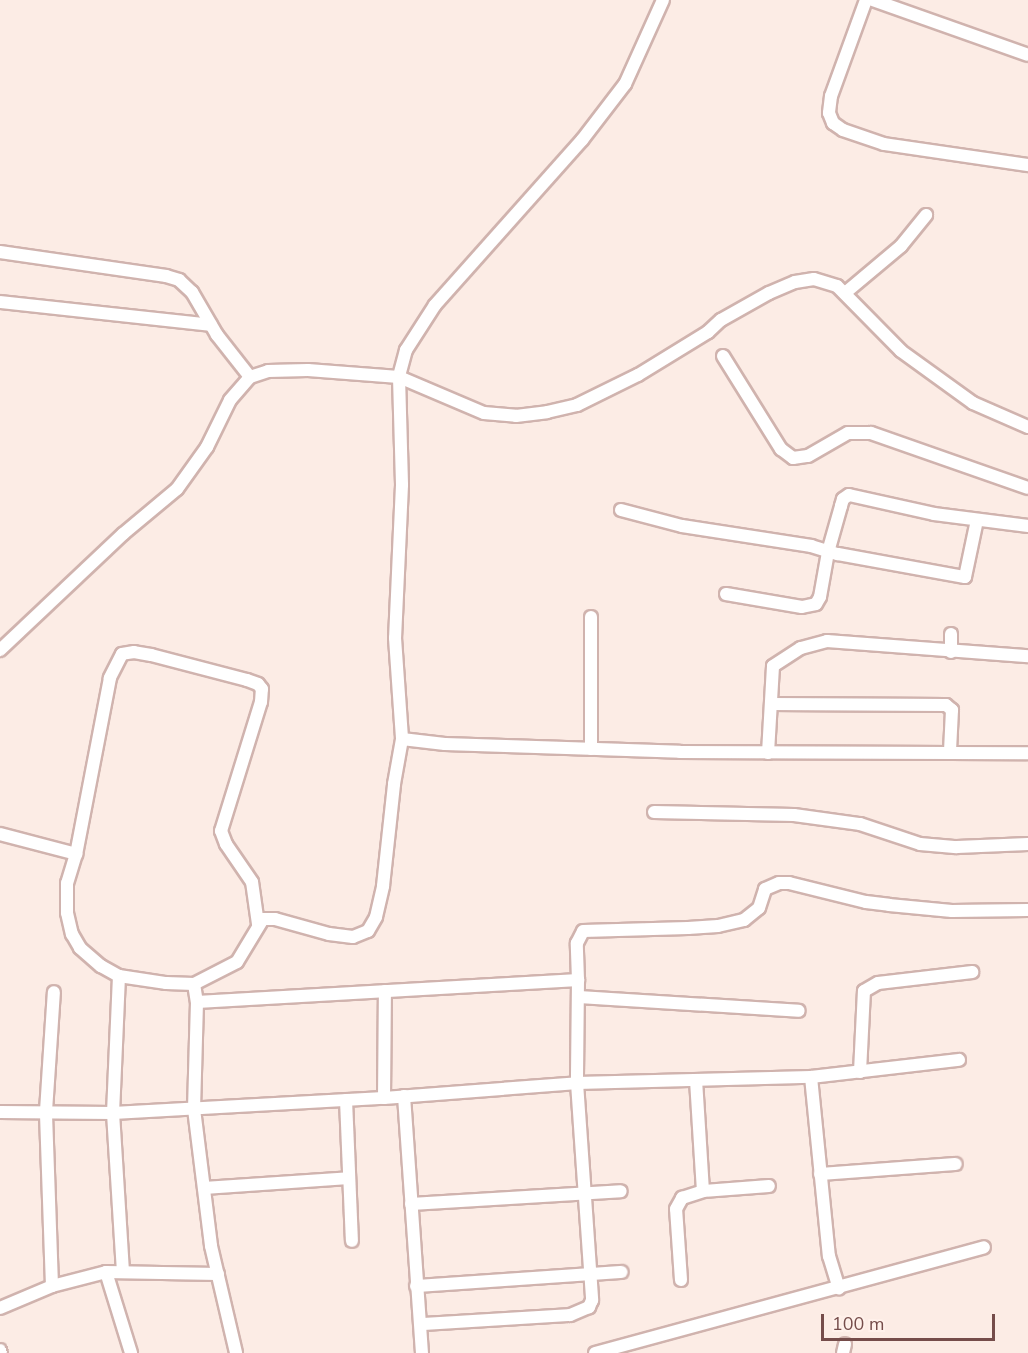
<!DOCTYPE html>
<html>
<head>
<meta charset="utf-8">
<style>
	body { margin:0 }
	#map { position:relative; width:1028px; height:1353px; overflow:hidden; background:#fcece5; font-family:"Nunito Sans",sans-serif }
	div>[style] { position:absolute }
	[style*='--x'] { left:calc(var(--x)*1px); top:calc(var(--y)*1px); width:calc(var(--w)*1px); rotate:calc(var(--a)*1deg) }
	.roads { filter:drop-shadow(2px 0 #d0b3ae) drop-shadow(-2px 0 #d0b3ae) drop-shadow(0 2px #d0b3ae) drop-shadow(0 -2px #d0b3ae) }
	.minor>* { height:12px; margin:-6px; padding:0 6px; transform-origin:6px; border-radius:6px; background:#fff }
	span { translate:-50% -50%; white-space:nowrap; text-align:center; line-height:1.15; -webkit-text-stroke:4.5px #fff1eb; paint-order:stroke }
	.scale { position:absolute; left:821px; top:1314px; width:174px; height:27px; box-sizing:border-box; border:3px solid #754c4a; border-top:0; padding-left:8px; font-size:18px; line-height:21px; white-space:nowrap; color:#754c4a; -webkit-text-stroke:4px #fff1eb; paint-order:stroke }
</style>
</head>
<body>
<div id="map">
	<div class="roads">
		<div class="minor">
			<div style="--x:663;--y:0;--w:92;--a:114.3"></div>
			<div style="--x:625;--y:84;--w:71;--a:127.5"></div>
			<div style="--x:582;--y:140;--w:221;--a:131.7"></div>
			<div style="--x:435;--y:305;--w:54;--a:122.8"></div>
			<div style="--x:406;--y:350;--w:28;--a:105"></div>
			<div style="--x:399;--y:377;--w:108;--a:88.4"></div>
			<div style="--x:402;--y:485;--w:153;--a:92.6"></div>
			<div style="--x:395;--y:638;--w:101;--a:86"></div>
			<div style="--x:402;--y:739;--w:43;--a:6.6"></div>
			<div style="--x:445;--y:744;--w:235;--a:1.9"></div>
			<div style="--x:680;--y:752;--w:348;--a:0.2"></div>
			<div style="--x:866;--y:0;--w:102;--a:110"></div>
			<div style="--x:831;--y:96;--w:17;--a:97"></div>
			<div style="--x:829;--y:113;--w:11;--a:68"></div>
			<div style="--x:833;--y:123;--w:12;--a:35"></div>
			<div style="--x:843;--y:130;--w:43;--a:18.9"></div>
			<div style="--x:884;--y:144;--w:146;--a:8.3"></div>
			<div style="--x:873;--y:0;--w:164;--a:19.5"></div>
			<div style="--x:0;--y:252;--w:168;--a:8.2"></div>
			<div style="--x:166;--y:276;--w:14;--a:17"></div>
			<div style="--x:179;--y:280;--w:18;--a:43"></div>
			<div style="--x:192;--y:292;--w:50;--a:59.8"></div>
			<div style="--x:217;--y:335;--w:53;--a:51.8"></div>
			<div style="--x:845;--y:293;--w:73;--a:-40"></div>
			<div style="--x:901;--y:246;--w:40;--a:-51"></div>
			<div style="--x:0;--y:302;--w:212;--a:6.2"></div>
			<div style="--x:723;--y:356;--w:110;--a:58.1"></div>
			<div style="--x:781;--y:449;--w:15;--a:37"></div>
			<div style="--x:793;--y:458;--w:15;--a:-8"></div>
			<div style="--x:808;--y:456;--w:46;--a:-29.9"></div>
			<div style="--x:848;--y:433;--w:23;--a:0"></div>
			<div style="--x:871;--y:433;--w:166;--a:19.3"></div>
			<div style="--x:621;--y:510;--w:63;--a:14.7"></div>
			<div style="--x:682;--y:526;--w:131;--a:8.8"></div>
			<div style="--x:811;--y:546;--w:28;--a:17"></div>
			<div style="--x:838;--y:554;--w:129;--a:10.3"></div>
			<div style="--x:965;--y:577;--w:58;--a:-78.1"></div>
			<div style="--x:726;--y:594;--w:77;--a:9.7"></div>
			<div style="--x:802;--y:607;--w:14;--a:-12"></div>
			<div style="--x:816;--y:604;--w:8;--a:-60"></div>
			<div style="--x:820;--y:597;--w:46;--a:-79.9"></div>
			<div style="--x:828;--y:552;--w:48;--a:-74.2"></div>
			<div style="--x:841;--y:506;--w:7;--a:-74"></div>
			<div style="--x:843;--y:499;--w:7;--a:-34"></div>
			<div style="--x:849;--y:495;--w:87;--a:12.6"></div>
			<div style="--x:934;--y:514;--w:95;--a:7.3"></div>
			<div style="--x:591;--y:617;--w:132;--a:90"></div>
			<div style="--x:0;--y:650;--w:169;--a:-43.3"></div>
			<div style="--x:123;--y:534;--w:70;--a:-39.8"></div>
			<div style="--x:177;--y:489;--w:52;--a:-54.5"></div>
			<div style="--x:207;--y:447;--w:52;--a:-63.9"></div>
			<div style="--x:230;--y:400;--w:30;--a:-49"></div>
			<div style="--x:250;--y:377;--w:19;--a:-18"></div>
			<div style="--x:268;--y:371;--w:40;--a:-1.4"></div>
			<div style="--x:308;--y:370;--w:91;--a:4.4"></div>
			<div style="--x:399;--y:377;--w:92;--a:23"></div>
			<div style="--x:484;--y:413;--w:32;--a:5"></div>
			<div style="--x:516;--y:416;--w:31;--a:-7"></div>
			<div style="--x:547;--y:412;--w:31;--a:-13"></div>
			<div style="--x:577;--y:405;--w:68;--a:-26.2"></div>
			<div style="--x:638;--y:375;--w:82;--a:-31.6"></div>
			<div style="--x:708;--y:332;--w:18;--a:-43"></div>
			<div style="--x:721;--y:320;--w:55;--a:-29.4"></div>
			<div style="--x:769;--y:293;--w:28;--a:-23"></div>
			<div style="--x:795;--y:282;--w:19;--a:-9"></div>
			<div style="--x:814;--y:279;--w:24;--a:17"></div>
			<div style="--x:837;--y:286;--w:91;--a:45.4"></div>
			<div style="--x:901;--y:351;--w:89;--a:35.8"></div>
			<div style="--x:973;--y:403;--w:60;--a:23.6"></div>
			<div style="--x:951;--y:652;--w:18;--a:-90"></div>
			<div style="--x:771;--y:704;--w:175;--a:0.3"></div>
			<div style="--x:946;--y:705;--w:8;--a:40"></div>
			<div style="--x:952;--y:710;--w:41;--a:92.8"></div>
			<div style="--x:768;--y:753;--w:87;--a:-86.7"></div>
			<div style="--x:773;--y:666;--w:33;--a:-33"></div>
			<div style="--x:801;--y:648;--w:27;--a:-15"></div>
			<div style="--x:827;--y:641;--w:202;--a:4.3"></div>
			<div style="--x:654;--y:812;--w:140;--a:1.2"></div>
			<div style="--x:794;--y:815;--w:67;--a:7.8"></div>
			<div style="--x:860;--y:824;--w:63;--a:18.4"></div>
			<div style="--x:920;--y:844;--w:37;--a:5"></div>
			<div style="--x:957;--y:847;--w:71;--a:-2.4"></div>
			<div style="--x:0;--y:834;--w:79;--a:14.7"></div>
			<div style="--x:258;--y:924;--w:42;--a:-98.1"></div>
			<div style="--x:252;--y:882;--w:46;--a:-124.4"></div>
			<div style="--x:226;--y:844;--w:14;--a:-111"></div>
			<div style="--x:221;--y:831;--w:135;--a:-72.8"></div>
			<div style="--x:261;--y:702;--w:13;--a:-86"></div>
			<div style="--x:262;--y:689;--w:6;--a:-129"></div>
			<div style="--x:258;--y:684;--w:12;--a:-160"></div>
			<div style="--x:247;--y:680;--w:99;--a:-165.4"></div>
			<div style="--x:151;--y:655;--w:17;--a:-170"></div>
			<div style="--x:134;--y:652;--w:12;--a:171"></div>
			<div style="--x:122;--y:654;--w:27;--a:117"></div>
			<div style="--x:110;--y:678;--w:179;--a:100.9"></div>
			<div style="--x:76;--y:854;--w:30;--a:107"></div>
			<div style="--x:67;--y:883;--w:30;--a:90"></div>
			<div style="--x:67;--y:913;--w:22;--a:77"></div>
			<div style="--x:72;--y:934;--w:16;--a:60"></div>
			<div style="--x:80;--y:948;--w:28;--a:41"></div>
			<div style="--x:101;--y:966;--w:21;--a:29"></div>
			<div style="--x:119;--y:976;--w:48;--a:8.5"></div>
			<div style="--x:166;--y:983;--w:28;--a:2"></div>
			<div style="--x:194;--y:984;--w:48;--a:-27.1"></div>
			<div style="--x:237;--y:962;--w:50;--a:-58.8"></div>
			<div style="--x:263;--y:919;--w:12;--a:0"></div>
			<div style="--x:275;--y:919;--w:56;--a:15.5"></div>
			<div style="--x:329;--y:934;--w:24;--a:7"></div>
			<div style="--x:353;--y:937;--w:16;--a:-22"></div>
			<div style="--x:368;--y:931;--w:16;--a:-60"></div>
			<div style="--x:376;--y:917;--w:32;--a:-77"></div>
			<div style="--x:383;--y:886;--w:103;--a:-83.8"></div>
			<div style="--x:394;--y:784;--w:46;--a:-79.9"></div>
			<div style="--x:119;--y:976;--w:137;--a:92.5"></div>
			<div style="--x:113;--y:1113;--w:158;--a:86.4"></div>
			<div style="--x:578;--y:980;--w:37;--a:-92"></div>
			<div style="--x:577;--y:943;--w:13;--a:-63"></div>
			<div style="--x:583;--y:931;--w:105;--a:-1.6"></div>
			<div style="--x:688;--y:928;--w:30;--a:-4"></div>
			<div style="--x:718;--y:926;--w:27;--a:-13"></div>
			<div style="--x:744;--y:920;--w:19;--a:-39"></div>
			<div style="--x:759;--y:908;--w:20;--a:-72"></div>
			<div style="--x:765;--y:889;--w:15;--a:-23"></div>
			<div style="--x:779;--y:883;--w:10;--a:0"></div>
			<div style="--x:789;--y:883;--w:79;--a:13.9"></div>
			<div style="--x:866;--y:902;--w:23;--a:7"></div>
			<div style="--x:889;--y:905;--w:63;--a:5.4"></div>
			<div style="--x:952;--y:911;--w:76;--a:-0.8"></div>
			<div style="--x:194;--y:984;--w:18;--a:81"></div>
			<div style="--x:197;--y:1002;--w:107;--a:91.6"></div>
			<div style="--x:194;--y:1109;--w:138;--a:82.9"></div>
			<div style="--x:211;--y:1246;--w:110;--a:76.8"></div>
			<div style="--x:579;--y:997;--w:220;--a:3.6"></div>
			<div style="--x:197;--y:1002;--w:382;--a:-3.3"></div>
			<div style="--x:578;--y:980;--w:103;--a:90.6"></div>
			<div style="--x:577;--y:1083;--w:218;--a:86"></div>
			<div style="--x:592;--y:1300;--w:8;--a:113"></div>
			<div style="--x:589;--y:1307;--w:21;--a:157"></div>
			<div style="--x:570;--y:1315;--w:149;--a:176.5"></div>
			<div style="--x:860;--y:1072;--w:81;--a:-87.2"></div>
			<div style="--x:864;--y:991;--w:16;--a:-30"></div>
			<div style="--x:878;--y:983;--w:95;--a:-6.7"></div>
			<div style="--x:811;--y:1077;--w:180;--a:84.3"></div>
			<div style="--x:829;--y:1256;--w:34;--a:73"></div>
			<div style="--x:696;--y:1080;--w:111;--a:86.4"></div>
			<div style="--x:404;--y:1096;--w:258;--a:86"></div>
			<div style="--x:384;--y:1098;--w:107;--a:-89.5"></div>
			<div style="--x:346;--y:1100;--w:141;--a:87.6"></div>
			<div style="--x:0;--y:1112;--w:113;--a:0.5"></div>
			<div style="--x:113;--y:1113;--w:271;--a:-3.2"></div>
			<div style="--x:384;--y:1098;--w:194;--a:-4.4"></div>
			<div style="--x:577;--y:1083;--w:234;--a:-1.5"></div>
			<div style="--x:811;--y:1077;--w:149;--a:-6.6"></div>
			<div style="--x:820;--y:1174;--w:136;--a:-4.2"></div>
			<div style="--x:204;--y:1188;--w:145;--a:-3.9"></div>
			<div style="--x:411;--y:1204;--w:210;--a:-3.5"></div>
			<div style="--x:106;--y:1272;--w:85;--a:72.8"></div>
			<div style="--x:681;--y:1280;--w:71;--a:-94"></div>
			<div style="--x:676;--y:1209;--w:13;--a:-61"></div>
			<div style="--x:682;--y:1198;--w:22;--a:-18"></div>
			<div style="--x:703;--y:1191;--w:66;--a:-4.3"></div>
			<div style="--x:52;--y:1286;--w:175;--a:-92"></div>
			<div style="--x:46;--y:1111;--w:119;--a:-86.2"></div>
			<div style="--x:416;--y:1286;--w:206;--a:-3.9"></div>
			<div style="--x:0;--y:1308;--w:56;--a:-22.9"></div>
			<div style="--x:52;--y:1286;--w:56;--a:-14.5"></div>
			<div style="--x:106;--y:1272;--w:112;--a:1"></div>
			<div style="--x:0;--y:1350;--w:3;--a:72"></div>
			<div style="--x:595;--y:1353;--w:403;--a:-15.2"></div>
			<div style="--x:843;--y:1353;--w:9;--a:-77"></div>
		</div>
	</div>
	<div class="scale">100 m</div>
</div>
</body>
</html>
